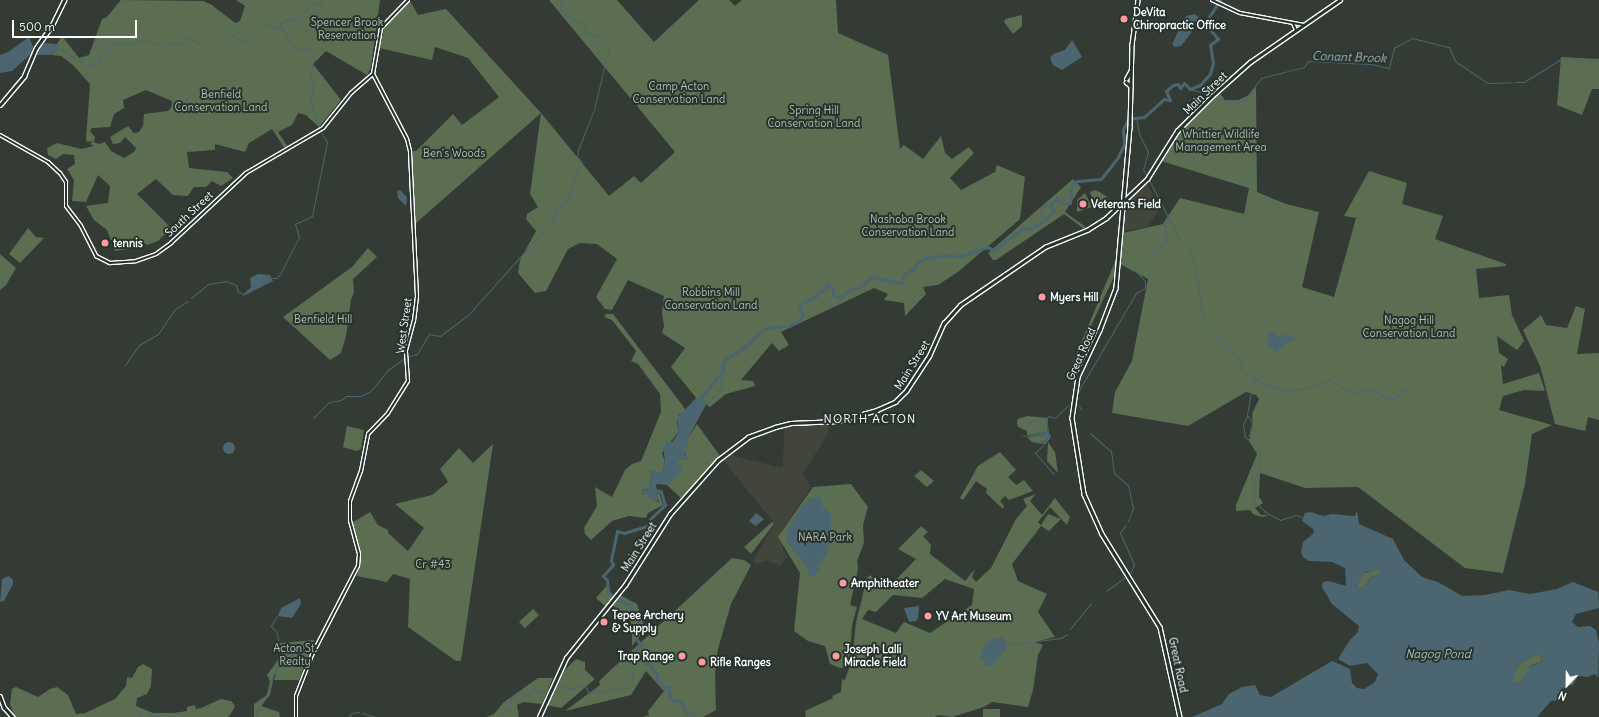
<!DOCTYPE html>
<html>
<head>
<meta charset="utf-8">
<style>
	body { margin:0 }
	#map { position:relative; width:1599px; height:717px; overflow:hidden; background:#333b34; font-family:Delius,sans-serif }
	div>[style] { position:absolute }
	[style*='--x'] { left:calc(var(--x)*1px); top:calc(var(--y)*1px); width:calc(var(--w)*1px); rotate:calc(var(--a)*1deg) }
	.built>* { inset:0; background:#42453c }
	.green>* { inset:0; background:#5b6e51 }
	.water>* { inset:0; background:#4b6670 }
	.round { border-radius:50% }
	.stream>* { height:1px; margin:-0.5px; padding:0 0.5px; transform-origin:0.5px; border-radius:0.5px; background:#4b6670 }
	.river>* { height:3px; margin:-1.5px; padding:0 1.5px; transform-origin:1.5px; border-radius:1.5px; background:#4b6670 }
	.roads { filter:drop-shadow(1px 0 #fff) drop-shadow(-1px 0 #fff) drop-shadow(0 1px #fff) drop-shadow(0 -1px #fff) }
	.tertiary>* { height:2px; margin:-1px; padding:0 1px; transform-origin:1px; border-radius:1px; background:#26332d }
	.secondary>* { height:2.5px; margin:-1.25px; padding:0 1.25px; transform-origin:1.25px; border-radius:1.25px; background:#26332d }
	.dots>* { width:11px; height:11px; translate:-50% -50%; box-sizing:border-box; border:2px solid #26332d; border-radius:50% }
	span { translate:-50% -50%; white-space:nowrap; text-align:center; line-height:1.15; -webkit-text-stroke:4px #26332d; paint-order:stroke }
	.poi-label { font-size:11px; color:#fff; font-weight:700 }
	.left { translate:0 -50%; text-align:left }
	.right { translate:-100% -50%; text-align:right }
	.park-label { font-size:11px; color:#b5beb1 }
	.street-label { font-size:11px; color:#fff }
	.water-label { font-size:12px; color:#aebabf; font-style:italic }
	.neighbourhood-label { font-size:12px; color:#fff; letter-spacing:1px }
	.north { position:absolute; left:1547px; top:665px; width:40px; height:40px; -webkit-text-stroke:3px #26332d; paint-order:stroke; rotate:202deg; font-size:11px; font-weight:700; line-height:16px; text-align:center; color:#fff }
	.north::after { content:''; display:block; margin:auto; width:14px; height:18px; background:#fff; clip-path:polygon(50% 0,100% 100%,50% 72%,0 100%) }
	.scale { position:absolute; left:12px; top:20px; width:125px; height:18px; box-sizing:border-box; border:2px solid #fff; border-top:0; padding-left:5px; font-size:12px; line-height:14px; white-space:nowrap; color:#fff; -webkit-text-stroke:3px #26332d; paint-order:stroke }
</style>
</head>
<body>
<div id="map">
	<div class="built">
		<div style="clip-path:polygon(1147px 182px,1159px 209px,1148px 227px,1123px 231px,1127px 203px)"></div>
		<div style="clip-path:polygon(828px 424px,829px 432px,803px 474px,811px 487px,778px 537px,787px 557px,781px 565px,767px 561px,757px 564px,752px 561px,775px 524px,722px 459px,731px 452px,736px 457px,783px 468px,784px 426px)"></div>
	</div>
	<div class="green">
		<div style="clip-path:polygon(evenodd,121px 0,203px 1px,212px 5px,235px 23px,240px 21px,245px 6px,236px 0,380px 0,371px 67px,367px 75px,326px 51px,313px 64px,341px 100px,319px 127px,306px 115px,298px 113px,292px 125px,278px 132px,288px 147px,285px 149px,272px 129px,249px 143px,245px 152px,215px 144px,215px 150px,187px 152px,189px 168px,227px 172px,233px 178px,221px 186px,212px 181px,206px 187px,194px 187px,188px 196px,173px 195px,156px 179px,137px 194px,171px 228px,158px 241px,147px 245px,134px 237px,128px 249px,115px 251px,107px 230px,94px 220px,86px 206px,108px 203px,110px 186px,98px 175px,86px 202px,72px 201px,74px 180px,67px 169px,75px 164px,74px 155px,63px 154px,56px 159px,48px 155px,47px 148px,57px 143px,81px 149px,94px 146px,90px 144px,93px 141px,87px 142px,86px 139px,90px 84px,73px 65px,61px 56px,51px 55px,59px 48px,57px 44px,62px 36px,79px 58px,89px 55px,102px 19px,107px 17px,121px 0,146px 90px,172px 101px,171px 108px,168px 111px,144px 114px,143px 126px,139px 132px,134px 133px,128px 126px,110px 137px,113px 144px,120px 143px,125px 137px,136px 148px,134px 152px,124px 158px,111px 151px,105px 142px,99px 144px,94px 142px,95px 137px,90px 131px,92px 128px,110px 127px,114px 114px,124px 108px,123px 100px,146px 90px)"></div>
		<div style="clip-path:polygon(549px 0,617px 0,654px 42px,699px 0,729px 0,735px 6px,742px 0,836px 0,838px 33px,888px 55px,900px 149px,904px 145px,923px 159px,941px 136px,945px 153px,952px 159px,969px 147px,974px 153px,950px 178px,961px 190px,995px 172px,997px 165px,1025px 177px,1020px 219px,959px 271px,938px 285px,923px 287px,926px 294px,905px 316px,904px 303px,884px 300px,888px 294px,874px 288px,781px 332px,789px 345px,779px 351px,772px 343px,741px 380px,753px 381px,755px 386px,726px 394px,710px 407px,697px 399px,671px 367px,685px 348px,662px 333px,664px 326px,662px 312px,664px 296px,628px 280px,612px 310px,605px 309px,596px 297px,617px 259px,597px 244px,580px 243px,568px 249px,546px 291px,535px 293px,518px 273px,520px 260px,536px 231px,526px 219px,527px 214px,538px 207px,530px 194px,541px 113px,609px 196px,634px 176px,641px 183px,675px 152px)"></div>
		<div style="clip-path:polygon(410px 1px,418px 15px,446px 9px,541px 113px,415px 224px,412px 151px,416px 151px,453px 114px,462px 125px,499px 97px,468px 58px,435px 47px,432px 60px,379px 48px,385px 25px)"></div>
		<div style="clip-path:polygon(1022px 15px,1022px 26px,1013px 34px,1004px 22px,1005px 19px)"></div>
		<div style="clip-path:polygon(1561px 57px,1599px 59px,1599px 89px,1592px 89px,1582px 115px,1557px 105px)"></div>
		<div style="clip-path:polygon(1256px 87px,1257px 192px,1286px 204px,1319px 212px,1302px 287px,1334px 297px,1356px 218px,1344px 216px,1369px 171px,1407px 183px,1402px 204px,1443px 216px,1435px 239px,1506px 264px,1506px 266px,1476px 269px,1479px 298px,1509px 295px,1512px 315px,1524px 341px,1517px 350px,1497px 336px,1499px 353px,1508px 359px,1504px 367px,1501px 365px,1503px 384px,1539px 373px,1545px 391px,1524px 390px,1503px 396px,1499px 410px,1552px 425px,1532px 434px,1525px 484px,1503px 573px,1465px 568px,1358px 487px,1305px 488px,1260px 473px,1259px 497px,1263px 503px,1255px 508px,1261px 515px,1269px 515px,1262px 517px,1253px 514px,1250px 510px,1236px 511px,1236px 505px,1257px 454px,1249px 441px,1253px 424px,1252px 414px,1259px 399px,1256px 395px,1246px 392px,1188px 426px,1112px 413px,1115px 392px,1132px 361px,1148px 279px,1120px 264px,1066px 379px,1122px 245px,1123px 233px,1163px 224px,1180px 198px,1244px 214px,1249px 188px,1161px 161px,1178px 134px,1219px 92px,1225px 100px,1236px 101px,1249px 95px)"></div>
		<div style="clip-path:polygon(1073px 179px,1081px 187px,1065px 212px,1087px 228px,1084px 229px,1064px 214px,996px 260px,993px 260px,988px 253px)"></div>
		<div style="clip-path:polygon(1096px 190px,1106px 196px,1108px 201px,1095px 207px,1090px 192px)"></div>
		<div style="clip-path:polygon(1085px 193px,1092px 207px,1077px 212px,1077px 200px)"></div>
		<div style="clip-path:polygon(28px 228px,36px 237px,44px 238px,20px 263px,9px 254px)"></div>
		<div style="clip-path:polygon(368px 248px,377px 257px,353px 279px,354px 293px,351px 299px,346px 336px,341px 353px,330px 360px,283px 317px,352px 267px)"></div>
		<div style="clip-path:polygon(0 254px,16px 268px,6px 285px,0 290px)"></div>
		<div style="clip-path:polygon(1576px 306px,1585px 309px,1577px 354px,1599px 353px,1599px 420px,1588px 417px,1585px 431px,1555px 424px,1540px 366px,1523px 330px,1541px 315px,1546px 325px,1567px 328px)"></div>
		<div style="clip-path:polygon(606px 314px,613px 314px,686px 410px,679px 415px,677px 423px,679px 431px,662px 453px,665px 462px,662px 474px,652px 471px,649px 488px,642px 490px,643px 495px,648px 493px,650px 498px,659px 503px,657px 495px,659px 492px,663px 505px,648px 513px,646px 518px,629px 516px,612px 521px,591px 540px,585px 534px,584px 528px,597px 506px,595px 487px,612px 497px,625px 470px,632px 464px,641px 461px,661px 412px,660px 394px,638px 364px,631px 361px,636px 351px,612px 320px,604px 317px)"></div>
		<div style="clip-path:polygon(1027px 416px,1048px 418px,1047px 432px,1027px 435px,1027px 431px,1018px 427px,1017px 423px,1018px 419px)"></div>
		<div style="clip-path:polygon(697px 424px,720px 456px,681px 498px,667px 485px,681px 470px,676px 461px,683px 458px,690px 460px,684px 457px,687px 452px,682px 449px,688px 445px,688px 438px)"></div>
		<div style="clip-path:polygon(347px 426px,364px 430px,361px 449px,356px 451px,343px 447px)"></div>
		<div style="clip-path:polygon(1046px 435px,1047px 440px,1039px 442px,1032px 442px,1027px 437px)"></div>
		<div style="clip-path:polygon(1048px 442px,1055px 452px,1058px 473px,1047px 461px)"></div>
		<div style="clip-path:polygon(493px 444px,461px 661px,456px 661px,408px 627px,410px 579px,393px 574px,387px 582px,357px 576px,360px 555px,352px 523px,370px 512px,378px 525px,388px 530px,388px 533px,408px 551px,424px 528px,395px 504px,432px 495px,448px 482px,440px 469px,459px 448px,473px 463px)"></div>
		<div style="clip-path:polygon(1000px 452px,1016px 470px,1008px 477px,1016px 485px,1024px 480px,1033px 491px,1009px 500px,1005px 496px,1000px 501px,1004px 506px,1003px 509px,986px 493px,987px 489px,976px 481px,963px 500px,960px 498px,978px 466px)"></div>
		<div style="clip-path:polygon(921px 470px,934px 481px,927px 487px,914px 476px)"></div>
		<div style="clip-path:polygon(851px 484px,868px 507px,863px 525px,864px 543px,857px 561px,858px 569px,850px 605px,857px 607px,852px 625px,850px 656px,846px 667px,840px 668px,830px 664px,825px 646px,808px 641px,794px 631px,800px 573px,778px 537px,813px 487px)"></div>
		<div style="clip-path:polygon(evenodd,1036px 494px,1030px 501px,1042px 515px,1055px 498px,1070px 517px,1067px 525px,1050px 507px,1038px 522px,1041px 525px,1048px 514px,1061px 519px,1049px 531px,1041px 526px,1012px 564px,1018px 581px,1047px 594px,1038px 612px,1055px 637px,1035px 642px,1043px 645px,1038px 655px,1033px 690px,1028px 707px,992px 702px,984px 707px,952px 717px,938px 715px,935px 717px,806px 717px,805px 711px,833px 698px,832px 696px,841px 692px,842px 679px,845px 680px,852px 659px,856px 622px,867px 578px,870px 575px,881px 586px,890px 590px,889px 587px,916px 559px,898px 549px,921px 526px,928px 532px,923px 536px,931px 545px,930px 554px,965px 581px,975px 569px,972px 577px,976px 582px,991px 568px,1016px 519px,1027px 506px,1023px 499px,1036px 494px,945px 579px,974px 589px,972px 605px,930px 633px,904px 622px,896px 633px,862px 619px,868px 610px,876px 612px,893px 595px,922px 598px,945px 579px)"></div>
		<div style="clip-path:polygon(772px 522px,774px 524px,751px 554px,744px 547px)"></div>
		<div style="clip-path:polygon(732px 558px,744px 560px,751px 565px,731px 604px,718px 649px,715px 674px,716px 710px,703px 717px,643px 717px,649px 715px,648px 711px,664px 691px,646px 671px,631px 695px,565px 711px,600px 685px,599px 681px)"></div>
		<div style="clip-path:polygon(1379px 568px,1382px 570px,1379px 575px,1371px 577px,1363px 588px,1357px 587px,1357px 581px,1362px 574px)"></div>
		<div style="clip-path:polygon(608px 584px,607px 590px,612px 597px,605px 606px,596px 598px)"></div>
		<div style="clip-path:polygon(620px 595px,637px 604px,645px 629px,632px 646px,632px 625px,628px 616px,612px 605px)"></div>
		<div style="clip-path:polygon(533px 609px,539px 615px,525px 628px,519px 622px)"></div>
		<div style="clip-path:polygon(314px 640px,299px 680px,274px 680px,276px 673px,274px 675px,270px 695px,261px 706px,279px 712px,280px 717px,254px 717px,254px 704px,267px 695px,270px 681px,267px 675px,281px 656px,280px 643px)"></div>
		<div style="clip-path:polygon(1537px 654px,1540px 654px,1543px 661px,1530px 666px,1526px 677px,1519px 683px,1514px 682px,1514px 674px,1520px 663px)"></div>
		<div style="clip-path:polygon(576px 659px,585px 662px,585px 670px,595px 679px,561px 708px,546px 705px,556px 679px)"></div>
		<div style="clip-path:polygon(143px 664px,152px 669px,151px 686px,147px 694px,137px 698px,136px 706px,153px 713px,174px 713px,187px 711px,187px 707px,195px 705px,196px 709px,201px 708px,221px 699px,231px 701px,235px 706px,232px 712px,228px 717px,15px 717px,10px 704px,12px 689px,16px 687px,38px 697px,50px 689px,57px 687px,68px 695px,76px 714px,85px 713px,115px 699px,126px 686px,127px 677px,132px 678px,138px 667px)"></div>
		<div style="clip-path:polygon(538px 678px,553px 678px,542px 704px,523px 702px,517px 705px,519px 717px,487px 717px,494px 714px,504px 702px)"></div>
		<div style="clip-path:polygon(983px 709px,1000px 709px,1000px 717px,983px 717px)"></div>
	</div>
	<div class="water">
		<div style="clip-path:polygon(1195px 14px,1199px 18px,1198px 24px,1181px 46px,1175px 47px,1172px 44px,1186px 16px)"></div>
		<div style="clip-path:polygon(29px 37px,33px 47px,32px 53px,12px 71px,0 73px,0 55px,8px 52px)"></div>
		<div style="clip-path:polygon(1072px 40px,1082px 57px,1062px 70px,1053px 65px,1050px 58px,1053px 54px,1065px 50px)"></div>
		<div style="clip-path:polygon(45px 43px,57px 44px,60px 48px,50px 55px,35px 55px,40px 46px)"></div>
		<div style="clip-path:polygon(400px 190px,407px 197px,406px 206px,398px 198px,397px 191px)"></div>
		<div style="clip-path:polygon(258px 274px,270px 275px,273px 281px,241px 297px,251px 287px,250px 278px)"></div>
		<div style="clip-path:polygon(1272px 332px,1280px 336px,1289px 334px,1296px 340px,1283px 345px,1277px 353px,1267px 343px,1268px 335px)"></div>
		<div style="clip-path:polygon(696px 398px,707px 403px,688px 438px,688px 447px,683px 448px,687px 452px,684px 456px,690px 461px,683px 458px,677px 461px,681px 470px,679px 474px,667px 485px,656px 484px,658px 502px,651px 499px,648px 493px,643px 495px,642px 490px,649px 488px,652px 471px,662px 474px,665px 462px,663px 447px,667px 441px,672px 442px,675px 438px,679px 431px,677px 418px)"></div>
		<div style="clip-path:polygon(1048px 430px,1051px 437px,1046px 444px,1032px 443px,1045px 441px,1046px 435px,1019px 437px,1046px 432px)"></div>
		<div class="round" style="left:223px;top:442px;width:12px;height:12px"></div>
		<div style="clip-path:polygon(820px 496px,823px 508px,831px 514px,831px 533px,826px 556px,815px 569px,820px 567px,813px 578px,807px 573px,809px 570px,788px 543px,786px 534px,799px 510px,808px 500px)"></div>
		<div style="clip-path:polygon(evenodd,1357px 510px,1359px 524px,1393px 539px,1404px 560px,1422px 577px,1438px 582px,1462px 596px,1485px 595px,1509px 590px,1530px 594px,1557px 589px,1573px 582px,1598px 592px,1599px 608px,1576px 614px,1572px 622px,1578px 627px,1590px 626px,1596px 630px,1599px 643px,1598px 678px,1595px 674px,1587px 677px,1578px 676px,1572px 686px,1569px 684px,1562px 690px,1557px 695px,1558px 700px,1551px 701px,1537px 717px,1192px 717px,1222px 704px,1229px 694px,1242px 687px,1255px 685px,1260px 695px,1271px 697px,1332px 661px,1350px 669px,1352px 683px,1357px 688px,1364px 689px,1375px 682px,1378px 674px,1367px 663px,1350px 666px,1338px 659px,1350px 640px,1358px 632px,1359px 626px,1332px 604px,1322px 587px,1323px 582px,1328px 581px,1346px 586px,1345px 568px,1332px 562px,1309px 561px,1303px 557px,1301px 552px,1303px 542px,1314px 533px,1313px 529px,1302px 521px,1305px 513px,1311px 512px,1323px 516px,1332px 514px,1353px 516px,1355px 516px,1357px 510px,1382px 569px,1379px 575px,1371px 577px,1363px 588px,1356px 586px,1365px 572px,1382px 569px,1357px 510px,1537px 654px,1541px 655px,1543px 661px,1529px 667px,1522px 681px,1514px 682px,1514px 674px,1520px 663px,1537px 654px)"></div>
		<div style="clip-path:polygon(756px 513px,764px 519px,756px 526px,749px 521px)"></div>
		<div style="clip-path:polygon(9px 576px,13px 580px,13px 584px,4px 601px,0 602px,2px 579px)"></div>
		<div style="clip-path:polygon(300px 598px,301px 604px,292px 618px,278px 616px,281px 608px)"></div>
		<div style="clip-path:polygon(919px 606px,918px 618px,916px 621px,909px 622px,904px 608px)"></div>
		<div style="clip-path:polygon(1001px 637px,1005px 639px,1007px 648px,995px 662px,991px 666px,986px 665px,980px 656px,986px 642px)"></div>
	</div>
	<div class="stream">
		<div style="--x:562;--y:0;--w:7;--a:106"></div>
		<div style="--x:560;--y:7;--w:8;--a:60"></div>
		<div style="--x:564;--y:14;--w:25;--a:29"></div>
		<div style="--x:586;--y:26;--w:6;--a:99"></div>
		<div style="--x:585;--y:32;--w:10;--a:29"></div>
		<div style="--x:594;--y:37;--w:7;--a:-16"></div>
		<div style="--x:601;--y:35;--w:14;--a:54"></div>
		<div style="--x:609;--y:46;--w:66;--a:103.2"></div>
		<div style="--x:280;--y:23;--w:27;--a:63"></div>
		<div style="--x:292;--y:47;--w:18;--a:9"></div>
		<div style="--x:310;--y:50;--w:9;--a:63"></div>
		<div style="--x:314;--y:58;--w:18;--a:103"></div>
		<div style="--x:310;--y:76;--w:10;--a:66"></div>
		<div style="--x:314;--y:85;--w:15;--a:106"></div>
		<div style="--x:310;--y:99;--w:30;--a:73"></div>
		<div style="--x:224;--y:38;--w:7;--a:-34"></div>
		<div style="--x:230;--y:34;--w:17;--a:28"></div>
		<div style="--x:245;--y:42;--w:6;--a:-81"></div>
		<div style="--x:246;--y:36;--w:22;--a:-43"></div>
		<div style="--x:262;--y:21;--w:15;--a:28"></div>
		<div style="--x:275;--y:28;--w:15;--a:-37"></div>
		<div style="--x:287;--y:19;--w:7;--a:16"></div>
		<div style="--x:294;--y:21;--w:8;--a:-23"></div>
		<div style="--x:301;--y:18;--w:18;--a:-61"></div>
		<div style="--x:310;--y:2;--w:10;--a:17"></div>
		<div style="--x:320;--y:5;--w:6;--a:-59"></div>
		<div style="--x:60;--y:48;--w:27;--a:33"></div>
		<div style="--x:83;--y:63;--w:5;--a:68"></div>
		<div style="--x:85;--y:68;--w:6;--a:-39"></div>
		<div style="--x:90;--y:64;--w:8;--a:-7"></div>
		<div style="--x:98;--y:63;--w:7;--a:-74"></div>
		<div style="--x:100;--y:56;--w:16;--a:-45"></div>
		<div style="--x:111;--y:45;--w:8;--a:-14"></div>
		<div style="--x:119;--y:43;--w:11;--a:5"></div>
		<div style="--x:130;--y:44;--w:15;--a:-20"></div>
		<div style="--x:144;--y:39;--w:6;--a:39"></div>
		<div style="--x:149;--y:43;--w:12;--a:0"></div>
		<div style="--x:161;--y:43;--w:5;--a:53"></div>
		<div style="--x:164;--y:47;--w:5;--a:-53"></div>
		<div style="--x:167;--y:43;--w:14;--a:8"></div>
		<div style="--x:181;--y:45;--w:11;--a:-52"></div>
		<div style="--x:188;--y:36;--w:14;--a:36"></div>
		<div style="--x:1515;--y:82;--w:9;--a:0"></div>
		<div style="--x:1524;--y:82;--w:44;--a:-31.9"></div>
		<div style="--x:1561;--y:59;--w:38;--a:3"></div>
		<div style="--x:1190;--y:89;--w:22;--a:16"></div>
		<div style="--x:1214;--y:97;--w:8;--a:23"></div>
		<div style="--x:1221;--y:100;--w:23;--a:0"></div>
		<div style="--x:1244;--y:100;--w:28;--a:-52"></div>
		<div style="--x:1261;--y:78;--w:44;--a:-14.3"></div>
		<div style="--x:1304;--y:67;--w:7;--a:-56"></div>
		<div style="--x:1308;--y:61;--w:63;--a:2.7"></div>
		<div style="--x:1371;--y:64;--w:18;--a:13"></div>
		<div style="--x:1389;--y:68;--w:21;--a:-76"></div>
		<div style="--x:1394;--y:48;--w:21;--a:-29"></div>
		<div style="--x:1412;--y:38;--w:38;--a:14"></div>
		<div style="--x:1449;--y:47;--w:15;--a:67"></div>
		<div style="--x:1455;--y:61;--w:40;--a:34"></div>
		<div style="--x:1488;--y:83;--w:24;--a:-2"></div>
		<div style="--x:186;--y:98;--w:12;--a:90"></div>
		<div style="--x:1136;--y:117;--w:17;--a:80"></div>
		<div style="--x:1139;--y:134;--w:20;--a:63"></div>
		<div style="--x:1148;--y:152;--w:18;--a:106"></div>
		<div style="--x:1143;--y:169;--w:8;--a:60"></div>
		<div style="--x:1149;--y:180;--w:68;--a:62.7"></div>
		<div style="--x:1180;--y:240;--w:14;--a:39"></div>
		<div style="--x:1191;--y:249;--w:72;--a:79.6"></div>
		<div style="--x:1204;--y:320;--w:35;--a:47"></div>
		<div style="--x:1228;--y:346;--w:9;--a:63"></div>
		<div style="--x:1232;--y:354;--w:5;--a:22"></div>
		<div style="--x:1237;--y:356;--w:17;--a:69"></div>
		<div style="--x:1243;--y:372;--w:13;--a:29"></div>
		<div style="--x:1254;--y:378;--w:5;--a:90"></div>
		<div style="--x:1060;--y:200;--w:16;--a:-45"></div>
		<div style="--x:1045;--y:220;--w:9;--a:-122"></div>
		<div style="--x:1040;--y:212;--w:7;--a:-56"></div>
		<div style="--x:1044;--y:206;--w:8;--a:7"></div>
		<div style="--x:552;--y:222;--w:15;--a:-67"></div>
		<div style="--x:558;--y:208;--w:16;--a:-45"></div>
		<div style="--x:569;--y:197;--w:13;--a:-77"></div>
		<div style="--x:572;--y:184;--w:24;--a:-66"></div>
		<div style="--x:582;--y:162;--w:7;--a:-135"></div>
		<div style="--x:577;--y:157;--w:7;--a:-82"></div>
		<div style="--x:578;--y:150;--w:41;--a:-68.5"></div>
		<div style="--x:1139;--y:261;--w:34;--a:-36"></div>
		<div style="--x:1167;--y:241;--w:14;--a:-102"></div>
		<div style="--x:1164;--y:227;--w:13;--a:-72"></div>
		<div style="--x:272;--y:278;--w:5;--a:0"></div>
		<div style="--x:277;--y:278;--w:5;--a:-53"></div>
		<div style="--x:280;--y:274;--w:42;--a:-62.8"></div>
		<div style="--x:299;--y:237;--w:14;--a:-107"></div>
		<div style="--x:295;--y:224;--w:19;--a:-25"></div>
		<div style="--x:312;--y:216;--w:76;--a:-78.5"></div>
		<div style="--x:327;--y:142;--w:12;--a:-121"></div>
		<div style="--x:191;--y:298;--w:22;--a:-39"></div>
		<div style="--x:208;--y:284;--w:18;--a:-9"></div>
		<div style="--x:226;--y:281;--w:11;--a:22"></div>
		<div style="--x:236;--y:285;--w:7;--a:74"></div>
		<div style="--x:238;--y:292;--w:6;--a:18"></div>
		<div style="--x:410;--y:356;--w:7;--a:-16"></div>
		<div style="--x:417;--y:354;--w:23;--a:-59"></div>
		<div style="--x:429;--y:334;--w:11;--a:10"></div>
		<div style="--x:440;--y:336;--w:36;--a:-37"></div>
		<div style="--x:469;--y:314;--w:113;--a:-48.2"></div>
		<div style="--x:125;--y:365;--w:24;--a:-55"></div>
		<div style="--x:139;--y:345;--w:22;--a:-30"></div>
		<div style="--x:158;--y:334;--w:30;--a:-56"></div>
		<div style="--x:175;--y:309;--w:15;--a:-32"></div>
		<div style="--x:1250;--y:376;--w:6;--a:51"></div>
		<div style="--x:1254;--y:381;--w:7;--a:98"></div>
		<div style="--x:1255;--y:378;--w:14;--a:34"></div>
		<div style="--x:1267;--y:386;--w:7;--a:0"></div>
		<div style="--x:1274;--y:386;--w:11;--a:27"></div>
		<div style="--x:1284;--y:391;--w:23;--a:-7"></div>
		<div style="--x:1307;--y:388;--w:25;--a:-21"></div>
		<div style="--x:1330;--y:379;--w:21;--a:35"></div>
		<div style="--x:1347;--y:391;--w:13;--a:4"></div>
		<div style="--x:1360;--y:392;--w:13;--a:-18"></div>
		<div style="--x:1372;--y:388;--w:8;--a:45"></div>
		<div style="--x:1404;--y:391;--w:4;--a:-27"></div>
		<div style="--x:1078;--y:392;--w:115;--a:-59.6"></div>
		<div style="--x:1136;--y:293;--w:10;--a:-29"></div>
		<div style="--x:1145;--y:288;--w:7;--a:-90"></div>
		<div style="--x:1145;--y:281;--w:16;--a:-133"></div>
		<div style="--x:1134;--y:269;--w:6;--a:-59"></div>
		<div style="--x:1251;--y:392;--w:23;--a:100"></div>
		<div style="--x:1247;--y:415;--w:9;--a:54"></div>
		<div style="--x:1252;--y:422;--w:14;--a:102"></div>
		<div style="--x:1249;--y:436;--w:14;--a:51"></div>
		<div style="--x:1258;--y:447;--w:13;--a:77"></div>
		<div style="--x:1379;--y:394;--w:9;--a:27"></div>
		<div style="--x:1387;--y:398;--w:8;--a:0"></div>
		<div style="--x:1395;--y:398;--w:11;--a:-41"></div>
		<div style="--x:1076;--y:402;--w:2;--a:63"></div>
		<div style="--x:707;--y:403;--w:19;--a:-43"></div>
		<div style="--x:721;--y:390;--w:20;--a:-84"></div>
		<div style="--x:1079;--y:406;--w:4;--a:56"></div>
		<div style="--x:1247;--y:416;--w:10;--a:114"></div>
		<div style="--x:1243;--y:425;--w:12;--a:81"></div>
		<div style="--x:1245;--y:437;--w:7;--a:34"></div>
		<div style="--x:313;--y:418;--w:23;--a:-45"></div>
		<div style="--x:329;--y:402;--w:12;--a:-9"></div>
		<div style="--x:341;--y:400;--w:6;--a:-39"></div>
		<div style="--x:346;--y:396;--w:14;--a:0"></div>
		<div style="--x:360;--y:396;--w:12;--a:-24"></div>
		<div style="--x:371;--y:391;--w:28;--a:-51"></div>
		<div style="--x:389;--y:369;--w:19;--a:-35"></div>
		<div style="--x:1046;--y:419;--w:11;--a:80"></div>
		<div style="--x:1027;--y:422;--w:19;--a:-9"></div>
		<div style="--x:1046;--y:419;--w:4;--a:-45"></div>
		<div style="--x:1049;--y:416;--w:6;--a:18"></div>
		<div style="--x:1055;--y:418;--w:18;--a:-45"></div>
		<div style="--x:1090;--y:433;--w:28;--a:41"></div>
		<div style="--x:1111;--y:451;--w:22;--a:82"></div>
		<div style="--x:1114;--y:473;--w:18;--a:41"></div>
		<div style="--x:1128;--y:485;--w:24;--a:78"></div>
		<div style="--x:1133;--y:508;--w:14;--a:111"></div>
		<div style="--x:1044;--y:444;--w:13;--a:135"></div>
		<div style="--x:1035;--y:453;--w:28;--a:48"></div>
		<div style="--x:1261;--y:462;--w:24;--a:109"></div>
		<div style="--x:1253;--y:485;--w:16;--a:86"></div>
		<div style="--x:1254;--y:501;--w:18;--a:43"></div>
		<div style="--x:1267;--y:513;--w:15;--a:28"></div>
		<div style="--x:1280;--y:520;--w:17;--a:-17"></div>
		<div style="--x:1296;--y:515;--w:6;--a:18"></div>
		<div style="--x:1125;--y:526;--w:9;--a:126"></div>
		<div style="--x:1120;--y:533;--w:34;--a:66"></div>
		<div style="--x:1134;--y:564;--w:11;--a:112"></div>
		<div style="--x:898;--y:587;--w:5;--a:53"></div>
		<div style="--x:1106;--y:591;--w:26;--a:-36"></div>
		<div style="--x:277;--y:616;--w:12;--a:121"></div>
		<div style="--x:271;--y:626;--w:9;--a:49"></div>
		<div style="--x:277;--y:633;--w:7;--a:82"></div>
		<div style="--x:1070;--y:629;--w:33;--a:-51"></div>
		<div style="--x:1006;--y:645;--w:55;--a:-7.3"></div>
		<div style="--x:1061;--y:638;--w:7;--a:-34"></div>
		<div style="--x:283;--y:655;--w:9;--a:-6"></div>
		<div style="--x:292;--y:654;--w:12;--a:70"></div>
		<div style="--x:293;--y:655;--w:7;--a:-45"></div>
		<div style="--x:552;--y:691;--w:3;--a:0"></div>
		<div style="--x:555;--y:691;--w:4;--a:-76"></div>
		<div style="--x:556;--y:687;--w:5;--a:-11"></div>
		<div style="--x:561;--y:686;--w:8;--a:23"></div>
		<div style="--x:568;--y:689;--w:7;--a:-8"></div>
		<div style="--x:575;--y:688;--w:6;--a:-45"></div>
		<div style="--x:579;--y:684;--w:6;--a:18"></div>
		<div style="--x:585;--y:686;--w:8;--a:60"></div>
		<div style="--x:589;--y:693;--w:9;--a:-21"></div>
		<div style="--x:597;--y:690;--w:7;--a:27"></div>
		<div style="--x:603;--y:693;--w:12;--a:-24"></div>
		<div style="--x:614;--y:688;--w:7;--a:27"></div>
		<div style="--x:620;--y:691;--w:19;--a:-51"></div>
		<div style="--x:632;--y:676;--w:14;--a:-86"></div>
		<div style="--x:362;--y:713;--w:15;--a:16"></div>
		<div style="--x:137;--y:717;--w:6;--a:-31"></div>
		<div style="--x:142;--y:714;--w:19;--a:9"></div>
		<div style="--x:257;--y:717;--w:4;--a:-104"></div>
		<div style="--x:256;--y:713;--w:19;--a:-58"></div>
		<div style="--x:266;--y:697;--w:25;--a:-72"></div>
		<div style="--x:274;--y:673;--w:19;--a:-62"></div>
		<div style="--x:283;--y:656;--w:7;--a:-90"></div>
		<div style="--x:283;--y:649;--w:7;--a:-124"></div>
		<div style="--x:349;--y:717;--w:4;--a:-63"></div>
		<div style="--x:351;--y:713;--w:8;--a:-7"></div>
		<div style="--x:488;--y:717;--w:7;--a:0"></div>
		<div style="--x:496;--y:717;--w:6;--a:-45"></div>
		<div style="--x:500;--y:713;--w:4;--a:27"></div>
		<div style="--x:504;--y:715;--w:6;--a:-72"></div>
		<div style="--x:506;--y:709;--w:4;--a:34"></div>
		<div style="--x:509;--y:711;--w:12;--a:-81"></div>
		<div style="--x:511;--y:699;--w:12;--a:-35"></div>
		<div style="--x:521;--y:692;--w:5;--a:53"></div>
		<div style="--x:524;--y:696;--w:9;--a:-27"></div>
		<div style="--x:532;--y:692;--w:4;--a:-76"></div>
		<div style="--x:533;--y:688;--w:8;--a:50"></div>
		<div style="--x:538;--y:694;--w:11;--a:-27"></div>
	</div>
	<div class="river">
		<div style="--x:697;--y:403;--w:42;--a:-51.8"></div>
		<div style="--x:723;--y:370;--w:7;--a:-90"></div>
		<div style="--x:723;--y:363;--w:5;--a:-53"></div>
		<div style="--x:726;--y:359;--w:27;--a:-34"></div>
		<div style="--x:748;--y:344;--w:18;--a:-45"></div>
		<div style="--x:761;--y:331;--w:10;--a:-24"></div>
		<div style="--x:770;--y:327;--w:19;--a:-3"></div>
		<div style="--x:789;--y:326;--w:14;--a:-30"></div>
		<div style="--x:801;--y:319;--w:4;--a:-63"></div>
		<div style="--x:803;--y:315;--w:10;--a:-119"></div>
		<div style="--x:798;--y:306;--w:21;--a:-29"></div>
		<div style="--x:816;--y:296;--w:6;--a:-51"></div>
		<div style="--x:820;--y:291;--w:6;--a:-9"></div>
		<div style="--x:826;--y:290;--w:6;--a:-81"></div>
		<div style="--x:827;--y:284;--w:7;--a:34"></div>
		<div style="--x:833;--y:288;--w:7;--a:90"></div>
		<div style="--x:833;--y:295;--w:8;--a:23"></div>
		<div style="--x:840;--y:298;--w:11;--a:-41"></div>
		<div style="--x:848;--y:291;--w:15;--a:-20"></div>
		<div style="--x:862;--y:286;--w:13;--a:-45"></div>
		<div style="--x:871;--y:277;--w:31;--a:11"></div>
		<div style="--x:901;--y:283;--w:11;--a:-68"></div>
		<div style="--x:905;--y:273;--w:8;--a:-23"></div>
		<div style="--x:912;--y:270;--w:11;--a:-52"></div>
		<div style="--x:919;--y:261;--w:8;--a:-23"></div>
		<div style="--x:926;--y:258;--w:24;--a:-7"></div>
		<div style="--x:950;--y:255;--w:7;--a:16"></div>
		<div style="--x:957;--y:257;--w:32;--a:-18"></div>
		<div style="--x:987;--y:247;--w:8;--a:23"></div>
		<div style="--x:994;--y:250;--w:35;--a:-37"></div>
		<div style="--x:1022;--y:229;--w:9;--a:-6"></div>
		<div style="--x:1031;--y:228;--w:16;--a:-30"></div>
		<div style="--x:1045;--y:220;--w:13;--a:-48"></div>
		<div style="--x:1054;--y:210;--w:6;--a:-121"></div>
		<div style="--x:1051;--y:205;--w:8;--a:-50"></div>
		<div style="--x:1056;--y:199;--w:9;--a:32"></div>
		<div style="--x:1064;--y:204;--w:6;--a:-9"></div>
		<div style="--x:1070;--y:203;--w:18;--a:-84"></div>
		<div style="--x:1072;--y:185;--w:6;--a:-39"></div>
		<div style="--x:1077;--y:181;--w:24;--a:-5"></div>
		<div style="--x:1101;--y:179;--w:28;--a:-52"></div>
		<div style="--x:1118;--y:157;--w:14;--a:-65"></div>
		<div style="--x:1124;--y:144;--w:14;--a:-94"></div>
		<div style="--x:1123;--y:130;--w:12;--a:-66"></div>
		<div style="--x:1128;--y:119;--w:16;--a:-7"></div>
		<div style="--x:1144;--y:117;--w:27;--a:-42"></div>
		<div style="--x:1164;--y:99;--w:6;--a:9"></div>
		<div style="--x:1170;--y:100;--w:10;--a:-114"></div>
		<div style="--x:1166;--y:91;--w:9;--a:-41"></div>
		<div style="--x:1173;--y:85;--w:5;--a:-11"></div>
		<div style="--x:1178;--y:84;--w:4;--a:63"></div>
		<div style="--x:1180;--y:88;--w:6;--a:-51"></div>
		<div style="--x:1184;--y:83;--w:8;--a:45"></div>
		<div style="--x:1190;--y:89;--w:11;--a:-22"></div>
		<div style="--x:1200;--y:85;--w:15;--a:-48"></div>
		<div style="--x:1210;--y:74;--w:11;--a:-75"></div>
		<div style="--x:1213;--y:63;--w:18;--a:-99"></div>
		<div style="--x:1210;--y:45;--w:10;--a:-37"></div>
		<div style="--x:1218;--y:39;--w:17;--a:-130"></div>
		<div style="--x:1207;--y:26;--w:6;--a:-90"></div>
		<div style="--x:1207;--y:20;--w:24;--a:-57"></div>
		<div style="--x:650;--y:519;--w:21;--a:-43"></div>
		<div style="--x:665;--y:505;--w:14;--a:-107"></div>
		<div style="--x:661;--y:492;--w:9;--a:-159"></div>
		<div style="--x:613;--y:597;--w:8;--a:-130"></div>
		<div style="--x:608;--y:591;--w:11;--a:-95"></div>
		<div style="--x:607;--y:580;--w:6;--a:-135"></div>
		<div style="--x:603;--y:576;--w:15;--a:-48"></div>
		<div style="--x:613;--y:565;--w:5;--a:-112"></div>
		<div style="--x:611;--y:560;--w:30;--a:-78"></div>
		<div style="--x:617;--y:531;--w:7;--a:16"></div>
		<div style="--x:624;--y:533;--w:24;--a:-17"></div>
		<div style="--x:647;--y:526;--w:4;--a:-63"></div>
		<div style="--x:615;--y:599;--w:17;--a:21"></div>
		<div style="--x:631;--y:605;--w:5;--a:90"></div>
		<div style="--x:631;--y:610;--w:4;--a:34"></div>
		<div style="--x:634;--y:612;--w:5;--a:112"></div>
		<div style="--x:632;--y:617;--w:9;--a:21"></div>
		<div style="--x:640;--y:620;--w:18;--a:106"></div>
		<div style="--x:635;--y:637;--w:10;--a:53"></div>
		<div style="--x:641;--y:645;--w:14;--a:135"></div>
		<div style="--x:631;--y:655;--w:4;--a:90"></div>
		<div style="--x:631;--y:659;--w:4;--a:56"></div>
		<div style="--x:633;--y:662;--w:7;--a:-27"></div>
		<div style="--x:639;--y:659;--w:6;--a:9"></div>
		<div style="--x:645;--y:660;--w:18;--a:49"></div>
		<div style="--x:657;--y:674;--w:5;--a:90"></div>
		<div style="--x:657;--y:679;--w:11;--a:49"></div>
		<div style="--x:664;--y:687;--w:5;--a:0"></div>
		<div style="--x:669;--y:687;--w:12;--a:85"></div>
		<div style="--x:670;--y:699;--w:12;--a:14"></div>
		<div style="--x:682;--y:702;--w:10;--a:79"></div>
		<div style="--x:684;--y:712;--w:9;--a:13"></div>
		<div style="--x:693;--y:714;--w:3;--a:72"></div>
	</div>
	<div class="roads">
		<div class="tertiary">
			<div style="--x:1212;--y:0;--w:31;--a:25"></div>
			<div style="--x:1240;--y:13;--w:65;--a:10.6"></div>
			<div style="--x:1293;--y:23;--w:8;--a:67"></div>
			<div style="--x:0;--y:135;--w:55;--a:29.4"></div>
			<div style="--x:48;--y:162;--w:16;--a:43"></div>
			<div style="--x:60;--y:173;--w:11;--a:56"></div>
			<div style="--x:66;--y:182;--w:24;--a:90"></div>
			<div style="--x:66;--y:206;--w:25;--a:53"></div>
			<div style="--x:81;--y:226;--w:34;--a:63"></div>
			<div style="--x:96;--y:256;--w:16;--a:27"></div>
			<div style="--x:110;--y:263;--w:26;--a:-4"></div>
			<div style="--x:136;--y:261;--w:21;--a:-19"></div>
			<div style="--x:156;--y:254;--w:19;--a:-36"></div>
			<div style="--x:171;--y:243;--w:103;--a:-43"></div>
			<div style="--x:246;--y:173;--w:89;--a:-30.3"></div>
			<div style="--x:323;--y:128;--w:45;--a:-51.3"></div>
			<div style="--x:351;--y:93;--w:29;--a:-41"></div>
			<div style="--x:296;--y:717;--w:21;--a:-90"></div>
			<div style="--x:296;--y:696;--w:44;--a:-68.7"></div>
			<div style="--x:312;--y:655;--w:100;--a:-62.7"></div>
			<div style="--x:358;--y:566;--w:12;--a:-85"></div>
			<div style="--x:359;--y:554;--w:34;--a:-105"></div>
			<div style="--x:350;--y:521;--w:20;--a:-90"></div>
			<div style="--x:350;--y:501;--w:32;--a:-70"></div>
			<div style="--x:361;--y:471;--w:38;--a:-79"></div>
			<div style="--x:368;--y:434;--w:29;--a:-46"></div>
			<div style="--x:388;--y:413;--w:38;--a:-58"></div>
			<div style="--x:408;--y:381;--w:31;--a:-94"></div>
			<div style="--x:406;--y:350;--w:30;--a:-75"></div>
			<div style="--x:414;--y:321;--w:25;--a:-83"></div>
			<div style="--x:417;--y:296;--w:145;--a:-92.8"></div>
			<div style="--x:410;--y:151;--w:12;--a:-104"></div>
			<div style="--x:407;--y:139;--w:73;--a:-117.6"></div>
			<div style="--x:373;--y:74;--w:47;--a:-80.1"></div>
			<div style="--x:381;--y:28;--w:39;--a:-46"></div>
		</div>
		<div class="secondary">
			<div style="--x:1138;--y:0;--w:45;--a:97.6"></div>
			<div style="--x:1132;--y:45;--w:82;--a:91.4"></div>
			<div style="--x:1130;--y:127;--w:162;--a:95"></div>
			<div style="--x:1116;--y:288;--w:45;--a:110.9"></div>
			<div style="--x:1100;--y:330;--w:52;--a:115.1"></div>
			<div style="--x:1078;--y:377;--w:41;--a:98.3"></div>
			<div style="--x:1072;--y:418;--w:77;--a:81"></div>
			<div style="--x:1084;--y:494;--w:44;--a:65.8"></div>
			<div style="--x:1102;--y:534;--w:110;--a:58.1"></div>
			<div style="--x:1160;--y:627;--w:92;--a:77.5"></div>
			<div style="--x:1126;--y:79;--w:8;--a:-60"></div>
			<div style="--x:1126;--y:82;--w:6;--a:39"></div>
			<div style="--x:0;--y:105;--w:38;--a:-50"></div>
			<div style="--x:24;--y:76;--w:30;--a:-67"></div>
			<div style="--x:36;--y:48;--w:28;--a:-55"></div>
			<div style="--x:52;--y:25;--w:28;--a:-64"></div>
			<div style="--x:0;--y:696;--w:12;--a:70"></div>
			<div style="--x:4;--y:707;--w:13;--a:48"></div>
			<div style="--x:539;--y:717;--w:65;--a:-65.4"></div>
			<div style="--x:566;--y:658;--w:94;--a:-51.1"></div>
			<div style="--x:625;--y:585;--w:84;--a:-57.6"></div>
			<div style="--x:670;--y:514;--w:72;--a:-48.4"></div>
			<div style="--x:718;--y:460;--w:38;--a:-37"></div>
			<div style="--x:748;--y:437;--w:29;--a:-20"></div>
			<div style="--x:775;--y:427;--w:16;--a:-14"></div>
			<div style="--x:791;--y:423;--w:47;--a:-2.4"></div>
			<div style="--x:838;--y:421;--w:41;--a:-15.8"></div>
			<div style="--x:877;--y:410;--w:20;--a:-24"></div>
			<div style="--x:895;--y:402;--w:16;--a:-45"></div>
			<div style="--x:906;--y:391;--w:42;--a:-56.7"></div>
			<div style="--x:929;--y:356;--w:36;--a:-66"></div>
			<div style="--x:944;--y:323;--w:24;--a:-48"></div>
			<div style="--x:960;--y:305;--w:103;--a:-34.3"></div>
			<div style="--x:1045;--y:247;--w:45;--a:-22"></div>
			<div style="--x:1087;--y:230;--w:22;--a:-32"></div>
			<div style="--x:1106;--y:218;--w:57;--a:-43.6"></div>
			<div style="--x:1147;--y:179;--w:57;--a:-58"></div>
			<div style="--x:1177;--y:131;--w:49;--a:-45"></div>
			<div style="--x:1212;--y:96;--w:51;--a:-41.8"></div>
			<div style="--x:1250;--y:62;--w:109;--a:-34.6"></div>
		</div>
	</div>
	<div class="dots">
		<div style="left:1124px;top:19px;background:#ff9aa2"></div>
		<div style="left:1083px;top:204px;background:#ff9aa2"></div>
		<div style="left:105px;top:243px;background:#ff9aa2"></div>
		<div style="left:1042px;top:297px;background:#ff9aa2"></div>
		<div style="left:843px;top:583px;background:#ff9aa2"></div>
		<div style="left:928px;top:616px;background:#ff9aa2"></div>
		<div style="left:604px;top:622px;background:#ff9aa2"></div>
		<div style="left:682px;top:656px;background:#ff9aa2"></div>
		<div style="left:836px;top:656px;background:#ff9aa2"></div>
		<div style="left:702px;top:662px;background:#ff9aa2"></div>
	</div>
	<div class="poi-label">
		<span class="left" style="left:1133px;top:19px">DeVita<br>Chiropractic Office</span>
		<span class="left" style="left:1091px;top:204px">Veterans Field</span>
		<span class="left" style="left:113px;top:243px">tennis</span>
		<span class="left" style="left:1050px;top:297px">Myers Hill</span>
		<span class="left" style="left:851px;top:583px">Amphitheater</span>
		<span class="left" style="left:612px;top:622px">Tepee Archery<br>&amp; Supply</span>
		<span class="left" style="left:936px;top:616px">YV Art Museum</span>
		<span class="left" style="left:844px;top:656px">Joseph Lalli<br>Miracle Field</span>
		<span class="right" style="left:674px;top:656px">Trap Range</span>
		<span class="left" style="left:710px;top:662px">Rifle Ranges</span>
	</div>
	<div class="park-label">
		<span style="left:347px;top:29px">Spencer Brook<br>Reservation</span>
		<span style="left:679px;top:93px">Camp Acton<br>Conservation Land</span>
		<span style="left:221px;top:101px">Benfield<br>Conservation Land</span>
		<span style="left:814px;top:117px">Spring Hill<br>Conservation Land</span>
		<span style="left:1221px;top:141px">Whittier Wildlife<br>Management Area</span>
		<span style="left:454px;top:153px">Ben's Woods</span>
		<span style="left:908px;top:226px">Nashoba Brook<br>Conservation Land</span>
		<span style="left:711px;top:299px">Robbins Mill<br>Conservation Land</span>
		<span style="left:323px;top:319px">Benfield Hill</span>
		<span style="left:1409px;top:327px">Nagog Hill<br>Conservation Land</span>
		<span style="left:825px;top:537px">NARA Park</span>
		<span style="left:433px;top:564px">Cr #43</span>
		<span style="left:295px;top:655px">Acton St.<br>Realty</span>
	</div>
	<div class="street-label">
		<span style="left:1205px;top:93px;rotate:-44deg">Main Street</span>
		<span style="left:189px;top:214px;rotate:-43deg">South Street</span>
		<span style="left:404px;top:326px;rotate:-82deg">West Street</span>
		<span style="left:1081px;top:354px;rotate:-66deg">Great Road</span>
		<span style="left:912px;top:365px;rotate:-58deg">Main Street</span>
		<span style="left:639px;top:547px;rotate:-58deg">Main Street</span>
		<span style="left:1178px;top:665px;rotate:78deg">Great Road</span>
	</div>
	<div class="water-label">
		<span style="left:1349px;top:57px;rotate:2deg">Conant Brook</span>
		<span style="left:1438px;top:654px">Nagog Pond</span>
	</div>
	<div class="neighbourhood-label">
		<span style="left:870px;top:419px">NORTH ACTON</span>
	</div>
	<div class="north">N</div>
	<div class="scale">500 m</div>
</div>
</body>
</html>
